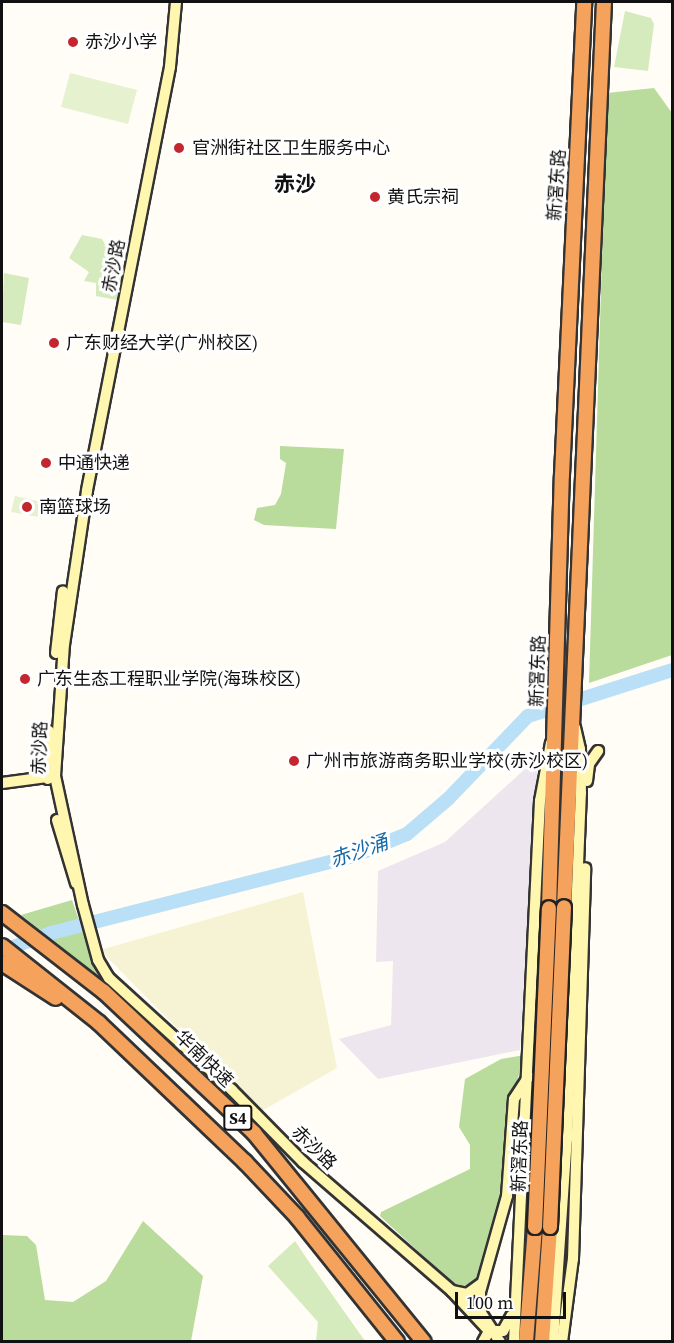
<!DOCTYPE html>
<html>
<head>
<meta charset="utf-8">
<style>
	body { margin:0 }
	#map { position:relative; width:674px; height:1343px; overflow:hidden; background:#fffdf5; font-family:"Source Serif 4","Noto Sans SC",serif }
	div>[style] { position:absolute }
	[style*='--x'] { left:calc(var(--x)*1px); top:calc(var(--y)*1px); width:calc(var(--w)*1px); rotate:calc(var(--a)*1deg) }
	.industrial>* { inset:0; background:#eee6ef }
	.farmland>* { inset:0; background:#f6f3d4 }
	.green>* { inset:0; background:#d5ebbd }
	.forest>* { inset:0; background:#b9dc9c }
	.pitch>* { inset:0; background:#e6f2cf }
	.river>* { height:14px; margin:-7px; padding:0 7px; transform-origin:7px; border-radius:7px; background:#b9e0f7 }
	.roads { filter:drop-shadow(2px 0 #333) drop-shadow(-2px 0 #333) drop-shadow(0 2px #333) drop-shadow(0 -2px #333) }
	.secondary>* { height:10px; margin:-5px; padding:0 5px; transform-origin:5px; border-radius:5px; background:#fff6b0 }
	.highway>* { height:14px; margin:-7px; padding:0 7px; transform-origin:7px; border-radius:7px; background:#f5a25d }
	.bridges { filter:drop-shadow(2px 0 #222) drop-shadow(-2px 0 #222) drop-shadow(0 2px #222) drop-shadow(0 -2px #222) }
	.highway-bridge>* { height:14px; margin:-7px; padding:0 7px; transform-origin:7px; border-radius:7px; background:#f5a25d }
	.dots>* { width:16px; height:16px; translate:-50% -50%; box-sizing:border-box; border:3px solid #fff; border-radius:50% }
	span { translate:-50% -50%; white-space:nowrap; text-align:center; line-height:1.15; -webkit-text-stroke:6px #fff; paint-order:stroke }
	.shield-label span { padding:2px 4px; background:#fff; border:2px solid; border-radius:4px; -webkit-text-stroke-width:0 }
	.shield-label { font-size:16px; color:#111; font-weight:700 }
	.poi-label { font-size:18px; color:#111 }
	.left { translate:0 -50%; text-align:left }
	.street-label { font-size:18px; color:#111 }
	.water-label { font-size:20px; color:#1768a6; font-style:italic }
	.quarter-label { font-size:21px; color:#111; font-weight:700 }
	.frame { position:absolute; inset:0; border:3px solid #111; pointer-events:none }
	.scale { position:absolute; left:455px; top:1292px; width:111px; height:27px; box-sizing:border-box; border:3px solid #111; border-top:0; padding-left:8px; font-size:18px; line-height:21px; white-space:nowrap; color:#111; -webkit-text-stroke:4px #fff; paint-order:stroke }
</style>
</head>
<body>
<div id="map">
	<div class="industrial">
		<div style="clip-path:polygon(538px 757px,520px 1050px,378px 1079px,339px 1039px,391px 1025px,393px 961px,376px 962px,378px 871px,445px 842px)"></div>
	</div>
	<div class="farmland">
		<div style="clip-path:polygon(303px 892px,337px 1068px,260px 1112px,100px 950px)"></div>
	</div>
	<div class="green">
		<div style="clip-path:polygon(625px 11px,651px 18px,654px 24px,648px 71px,614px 67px)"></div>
		<div style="clip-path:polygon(82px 235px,102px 239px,112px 257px,125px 267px,117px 300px,96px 296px,96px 283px,84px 281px,89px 272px,69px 258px)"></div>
		<div style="clip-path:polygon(4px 273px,29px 278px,21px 325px,2px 322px)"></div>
		<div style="clip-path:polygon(295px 1241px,307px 1259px,365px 1341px,316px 1341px,318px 1322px,268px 1266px)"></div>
	</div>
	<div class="forest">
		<div style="clip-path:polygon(654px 88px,672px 113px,672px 655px,589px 683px,607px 93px)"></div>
		<div style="clip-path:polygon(280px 446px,344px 449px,336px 529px,264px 525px,254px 520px,257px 508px,275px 505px,281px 494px,286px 463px,280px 459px)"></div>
		<div style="clip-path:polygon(72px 900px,98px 976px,21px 915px)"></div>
		<div style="clip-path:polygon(525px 1055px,508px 1110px,503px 1196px,478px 1278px,459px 1289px,380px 1216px,381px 1212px,470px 1169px,470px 1145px,459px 1127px,465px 1079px,501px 1059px)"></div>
		<div style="clip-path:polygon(143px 1221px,203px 1276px,191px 1341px,2px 1341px,2px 1235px,27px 1236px,36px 1245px,45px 1300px,73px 1302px,106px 1281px)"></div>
	</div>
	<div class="pitch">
		<div style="clip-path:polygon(70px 73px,137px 90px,128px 124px,61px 107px)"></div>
		<div style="clip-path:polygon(15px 496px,42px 502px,39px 517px,11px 512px)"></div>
	</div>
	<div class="river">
		<div style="--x:2;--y:951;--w:52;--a:-20.2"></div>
		<div style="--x:51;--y:933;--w:315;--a:-14.3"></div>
		<div style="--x:356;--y:855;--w:55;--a:-22.4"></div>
		<div style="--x:407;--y:834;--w:54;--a:-40.5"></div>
		<div style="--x:448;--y:799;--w:115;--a:-46.1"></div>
		<div style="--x:528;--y:716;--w:151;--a:-17.7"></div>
	</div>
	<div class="roads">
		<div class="secondary">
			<div style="--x:176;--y:2;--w:65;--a:95.3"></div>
			<div style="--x:170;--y:67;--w:432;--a:101.1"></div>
			<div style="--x:87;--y:491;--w:155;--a:98.5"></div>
			<div style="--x:64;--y:644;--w:132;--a:93.9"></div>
			<div style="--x:55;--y:776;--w:132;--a:77.8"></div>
			<div style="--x:83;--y:905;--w:57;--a:74.7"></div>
			<div style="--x:98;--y:960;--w:21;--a:59"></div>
			<div style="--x:109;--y:978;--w:166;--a:42.3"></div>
			<div style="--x:232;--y:1090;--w:101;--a:45.4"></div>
			<div style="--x:303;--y:1162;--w:197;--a:40.9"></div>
			<div style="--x:452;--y:1291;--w:54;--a:47.2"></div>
			<div style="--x:56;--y:653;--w:62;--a:-83.6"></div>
			<div style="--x:48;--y:779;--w:48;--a:-88.8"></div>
			<div style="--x:587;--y:781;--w:17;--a:-83"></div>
			<div style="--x:589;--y:764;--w:16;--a:-55"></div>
			<div style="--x:2;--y:783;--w:53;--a:-7.5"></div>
			<div style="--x:57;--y:820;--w:66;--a:73.2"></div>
			<div style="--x:452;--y:1291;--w:15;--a:11"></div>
			<div style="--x:467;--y:1294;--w:17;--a:-36"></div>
			<div style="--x:489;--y:1331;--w:14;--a:0"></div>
			<div style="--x:503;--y:1331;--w:18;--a:-61"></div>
			<div style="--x:483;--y:1342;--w:13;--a:-61"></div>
			<div style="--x:500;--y:1342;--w:35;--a:-123"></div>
			<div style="--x:481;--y:1313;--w:21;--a:-93"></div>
			<div style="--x:480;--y:1292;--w:100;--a:-74.3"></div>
			<div style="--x:507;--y:1196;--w:97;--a:-85.9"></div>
			<div style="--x:514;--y:1099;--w:27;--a:-57"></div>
			<div style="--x:514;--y:1342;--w:542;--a:-87.25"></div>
			<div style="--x:540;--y:801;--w:59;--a:-79.3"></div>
			<div style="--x:553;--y:1342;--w:203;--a:-86.1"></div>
			<div style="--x:567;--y:1139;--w:346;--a:-87.7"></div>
			<div style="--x:581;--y:793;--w:44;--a:-91.3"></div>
			<div style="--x:580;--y:749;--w:22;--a:-103"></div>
			<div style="--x:562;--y:1342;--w:84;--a:-82.5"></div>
			<div style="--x:573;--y:1259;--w:391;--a:-88.2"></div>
		</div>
		<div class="highway">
			<div style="--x:564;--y:907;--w:906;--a:-87.47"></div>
			<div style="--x:549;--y:908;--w:433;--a:-88.3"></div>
			<div style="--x:562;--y:475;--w:474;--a:-87.3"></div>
			<div style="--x:2;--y:913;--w:129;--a:37.8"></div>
			<div style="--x:104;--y:992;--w:206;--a:43.2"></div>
			<div style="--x:254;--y:1133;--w:269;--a:50.9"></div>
			<div style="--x:2;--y:946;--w:124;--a:38.4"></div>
			<div style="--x:99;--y:1023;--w:202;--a:43.6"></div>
			<div style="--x:245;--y:1162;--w:76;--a:46.6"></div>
			<div style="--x:297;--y:1217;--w:160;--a:51.3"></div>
			<div style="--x:2;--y:963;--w:64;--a:32.9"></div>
			<div style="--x:526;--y:1342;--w:115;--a:-85.5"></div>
			<div style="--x:542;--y:1342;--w:115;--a:-86"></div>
		</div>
	</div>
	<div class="bridges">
		<div class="highway-bridge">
			<div style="--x:535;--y:1227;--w:319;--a:-87.5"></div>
			<div style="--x:550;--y:1227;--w:320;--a:-87.5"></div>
		</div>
	</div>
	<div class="dots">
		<div style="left:73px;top:42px;background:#c4262e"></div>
		<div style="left:179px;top:148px;background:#c4262e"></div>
		<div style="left:375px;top:197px;background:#c4262e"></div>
		<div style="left:54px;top:343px;background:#c4262e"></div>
		<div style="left:46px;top:463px;background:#c4262e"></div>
		<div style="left:27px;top:507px;background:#c4262e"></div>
		<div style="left:25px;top:679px;background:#c4262e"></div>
		<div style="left:294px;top:761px;background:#c4262e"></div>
	</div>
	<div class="shield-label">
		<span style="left:238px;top:1118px">S4</span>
	</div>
	<div class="poi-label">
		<span class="left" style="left:85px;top:42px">赤沙小学</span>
		<span class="left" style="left:192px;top:148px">官洲街社区卫生服务中心</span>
		<span class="left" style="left:387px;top:197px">黄氏宗祠</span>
		<span class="left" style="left:66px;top:343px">广东财经大学(广州校区)</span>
		<span class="left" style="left:58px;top:463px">中通快递</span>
		<span class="left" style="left:39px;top:507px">南篮球场</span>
		<span class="left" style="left:37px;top:679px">广东生态工程职业学院(海珠校区)</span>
		<span class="left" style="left:306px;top:761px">广州市旅游商务职业学校(赤沙校区)</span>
	</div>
	<div class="street-label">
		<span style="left:557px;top:185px;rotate:-86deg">新滘东路</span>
		<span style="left:114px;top:266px;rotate:-79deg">赤沙路</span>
		<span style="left:538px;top:671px;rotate:-88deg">新滘东路</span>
		<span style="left:40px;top:748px;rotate:-88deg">赤沙路</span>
		<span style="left:204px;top:1059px;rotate:44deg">华南快速</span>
		<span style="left:314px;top:1148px;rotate:44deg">赤沙路</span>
		<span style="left:520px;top:1156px;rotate:-88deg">新滘东路</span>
	</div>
	<div class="water-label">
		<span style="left:359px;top:851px;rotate:-19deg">赤沙涌</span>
	</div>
	<div class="quarter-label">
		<span style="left:295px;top:184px">赤沙</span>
	</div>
	<div class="frame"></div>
	<div class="scale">100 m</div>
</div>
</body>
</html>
